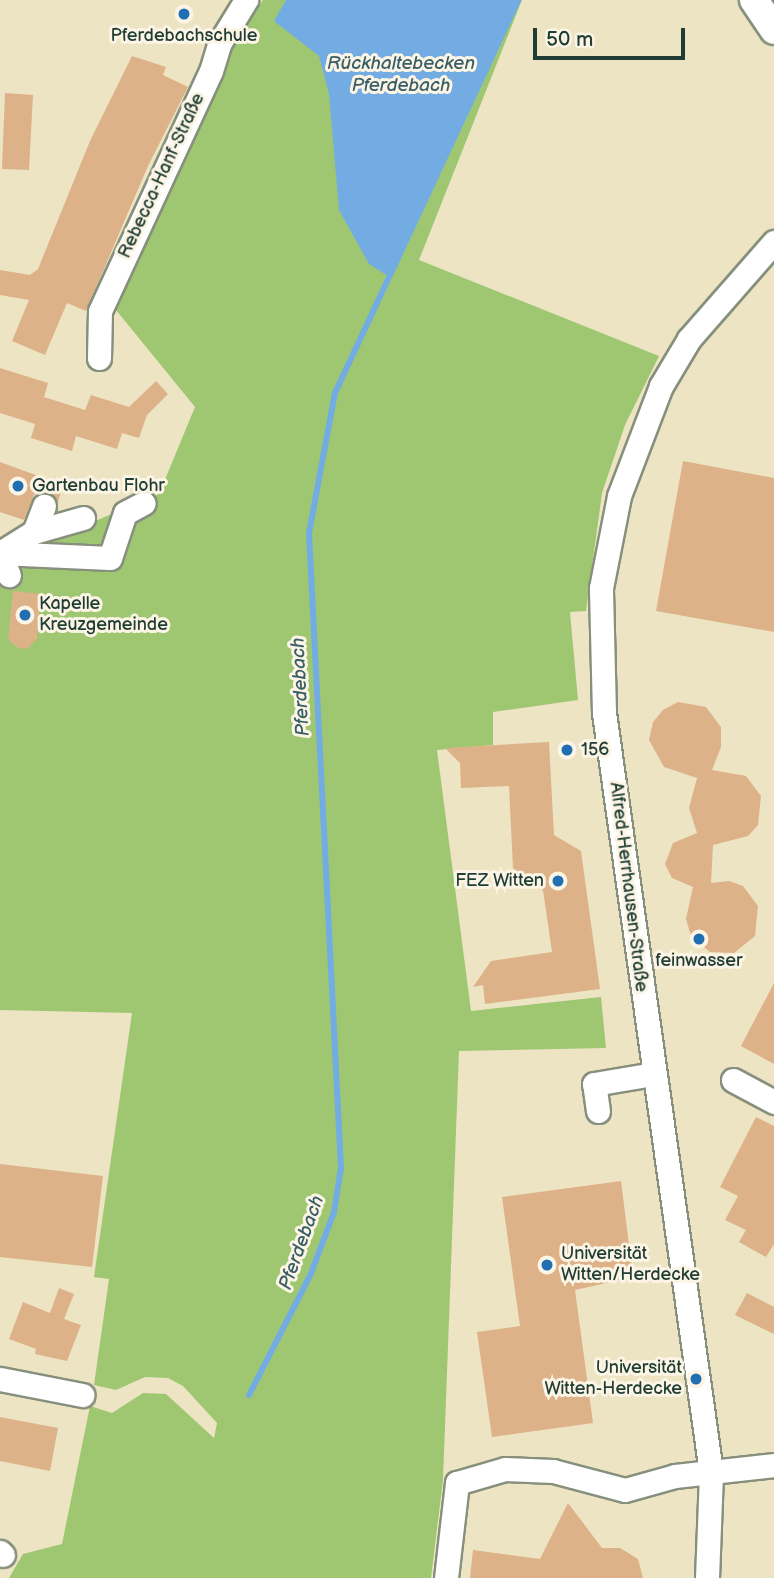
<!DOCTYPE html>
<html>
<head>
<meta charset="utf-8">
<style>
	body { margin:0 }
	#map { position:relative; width:774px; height:1578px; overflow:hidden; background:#ece4c3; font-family:"Balsamiq Sans",sans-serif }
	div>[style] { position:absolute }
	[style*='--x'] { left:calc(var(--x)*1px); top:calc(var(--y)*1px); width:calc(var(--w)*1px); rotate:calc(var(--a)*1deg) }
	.green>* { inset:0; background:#9fc772 }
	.water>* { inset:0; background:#72ace2 }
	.stream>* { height:6px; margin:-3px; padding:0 3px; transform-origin:3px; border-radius:3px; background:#72ace2 }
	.building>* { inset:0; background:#ddb289 }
	.roads { filter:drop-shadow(2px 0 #86907c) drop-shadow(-2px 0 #86907c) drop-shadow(0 2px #86907c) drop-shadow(0 -2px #86907c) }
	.minor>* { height:23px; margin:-11.5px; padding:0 11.5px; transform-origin:11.5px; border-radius:11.5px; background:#fff }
	.major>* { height:28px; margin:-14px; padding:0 14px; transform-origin:14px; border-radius:14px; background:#fff }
	.dots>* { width:19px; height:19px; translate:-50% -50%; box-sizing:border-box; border:4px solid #fcf5e5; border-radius:50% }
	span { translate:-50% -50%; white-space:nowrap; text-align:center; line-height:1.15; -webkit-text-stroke:6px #fcf5e5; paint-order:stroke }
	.poi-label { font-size:18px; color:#1f3d34 }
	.left { translate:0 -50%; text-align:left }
	.right { translate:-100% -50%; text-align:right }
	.street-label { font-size:18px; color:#1f3d34 }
	.water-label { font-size:19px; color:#385e68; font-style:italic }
	.scale { position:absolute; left:533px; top:28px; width:152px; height:32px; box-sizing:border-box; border:4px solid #1f3d34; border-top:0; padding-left:9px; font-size:21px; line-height:24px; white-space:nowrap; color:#1f3d34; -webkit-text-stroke:5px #fcf5e5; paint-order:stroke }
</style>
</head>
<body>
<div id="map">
	<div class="green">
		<div style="clip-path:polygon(263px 0,522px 0,419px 260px,659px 356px,625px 425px,602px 493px,586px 611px,570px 612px,578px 700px,493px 712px,493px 745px,437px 750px,471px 1011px,601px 997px,606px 1048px,459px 1051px,443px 1480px,431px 1578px,9px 1578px,23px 1554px,62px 1544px,90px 1406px,112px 1413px,143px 1393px,166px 1394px,214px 1438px,217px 1423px,183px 1386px,168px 1378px,145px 1377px,116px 1390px,94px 1385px,109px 1279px,94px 1277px,132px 1013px,0 1010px,0 571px,17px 554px,159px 494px,195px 407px,116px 310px,232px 49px)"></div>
	</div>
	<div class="water">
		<div style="clip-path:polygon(286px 0,518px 0,391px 278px,369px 264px,339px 210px,329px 94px,319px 56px,274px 21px)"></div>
	</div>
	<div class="stream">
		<div style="--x:249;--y:1395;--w:134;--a:-62.9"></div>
		<div style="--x:310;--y:1276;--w:68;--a:-69.4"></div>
		<div style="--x:334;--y:1212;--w:45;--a:-81"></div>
		<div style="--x:341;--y:1168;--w:636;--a:-92.88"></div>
		<div style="--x:309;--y:533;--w:142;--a:-79.5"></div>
		<div style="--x:335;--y:393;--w:434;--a:-65"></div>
	</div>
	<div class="building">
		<div style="clip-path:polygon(132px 56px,166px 67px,163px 75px,188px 87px,148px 166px,86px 311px,67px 303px,45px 355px,12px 341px,29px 300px,0 295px,0 270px,30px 275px,38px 269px,90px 141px)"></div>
		<div style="clip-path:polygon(5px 93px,33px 95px,29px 170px,2px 169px)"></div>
		<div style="clip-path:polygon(0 368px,48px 383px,44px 397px,85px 410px,91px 395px,129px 407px,156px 381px,168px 394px,147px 415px,139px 438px,122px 433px,117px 449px,76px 436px,72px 451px,31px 438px,35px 424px,0 413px)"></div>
		<div style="clip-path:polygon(683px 461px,774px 478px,774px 632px,656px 611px)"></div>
		<div style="clip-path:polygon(0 462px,63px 485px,58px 502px,50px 493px,41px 492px,34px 495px,24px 520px,0 512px)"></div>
		<div style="clip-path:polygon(13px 591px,41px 594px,37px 639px,27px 649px,16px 647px,8px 639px)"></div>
		<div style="clip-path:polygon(678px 702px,706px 707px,721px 727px,721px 747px,712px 770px,746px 776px,761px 796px,758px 825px,748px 836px,713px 845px,711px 883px,729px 881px,743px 886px,758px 906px,755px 936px,734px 953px,710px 952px,691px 936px,686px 919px,693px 887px,672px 878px,665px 864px,673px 843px,697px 833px,689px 808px,697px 778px,664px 767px,649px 740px,653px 722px,663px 710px)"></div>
		<div style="clip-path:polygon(549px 742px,554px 835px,581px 851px,600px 989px,485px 1004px,483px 985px,473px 987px,491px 961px,552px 952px,543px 890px,513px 868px,509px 786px,461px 788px,460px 763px,445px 748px)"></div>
		<div style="clip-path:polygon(774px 983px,774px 1064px,741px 1046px)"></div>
		<div style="clip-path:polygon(756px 1117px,774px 1126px,774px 1244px,766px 1257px,739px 1242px,746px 1230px,725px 1220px,738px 1196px,720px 1187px)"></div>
		<div style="clip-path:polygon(0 1164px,103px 1176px,92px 1267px,0 1257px)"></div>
		<div style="clip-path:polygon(621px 1181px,633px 1277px,575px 1290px,593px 1423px,492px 1437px,477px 1332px,520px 1326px,502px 1197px)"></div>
		<div style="clip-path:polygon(59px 1288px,74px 1294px,64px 1319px,81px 1325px,67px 1361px,35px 1354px,36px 1349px,9px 1339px,23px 1302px,50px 1313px)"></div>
		<div style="clip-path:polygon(747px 1293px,774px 1307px,774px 1334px,735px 1315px)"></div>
		<div style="clip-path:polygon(0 1417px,58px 1428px,50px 1471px,0 1461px)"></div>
		<div style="clip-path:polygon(568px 1503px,602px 1548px,620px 1548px,638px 1559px,643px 1578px,470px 1578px,473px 1550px,540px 1559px)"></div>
	</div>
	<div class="roads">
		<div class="minor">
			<div style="--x:99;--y:358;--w:47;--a:-88.8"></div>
			<div style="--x:100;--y:311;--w:264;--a:-65.2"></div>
			<div style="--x:211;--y:71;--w:28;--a:-73"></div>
			<div style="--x:219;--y:44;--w:52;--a:-58.5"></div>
			<div style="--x:34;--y:532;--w:51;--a:-15.9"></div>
			<div style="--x:0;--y:553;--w:110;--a:2.6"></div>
			<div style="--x:110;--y:558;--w:47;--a:-71.6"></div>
			<div style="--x:125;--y:513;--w:21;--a:-28"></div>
			<div style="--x:0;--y:553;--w:40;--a:-32"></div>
			<div style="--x:34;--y:532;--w:28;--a:-69"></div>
			<div style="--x:0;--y:553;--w:24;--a:68"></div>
			<div style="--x:733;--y:1080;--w:47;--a:28.2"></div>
			<div style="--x:598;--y:1111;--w:27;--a:-98"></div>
			<div style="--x:594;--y:1084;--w:60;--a:-9.6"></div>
			<div style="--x:0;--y:1379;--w:84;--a:11"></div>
			<div style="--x:0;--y:1552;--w:4;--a:45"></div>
			<div style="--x:446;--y:1578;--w:96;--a:-83.4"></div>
			<div style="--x:457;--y:1483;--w:50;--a:-16.3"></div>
			<div style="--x:505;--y:1469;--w:48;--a:2.4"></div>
			<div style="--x:553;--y:1471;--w:74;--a:14.8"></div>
			<div style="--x:625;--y:1490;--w:52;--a:-15.6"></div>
			<div style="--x:675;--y:1476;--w:100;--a:-6.3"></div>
			<div style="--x:707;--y:1578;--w:106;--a:-87.8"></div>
			<div style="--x:711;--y:1472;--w:767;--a:-98.02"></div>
			<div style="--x:604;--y:713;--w:125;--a:-91.4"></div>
			<div style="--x:601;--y:588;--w:94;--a:-78.9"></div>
			<div style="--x:619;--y:496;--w:118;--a:-69.1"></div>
			<div style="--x:661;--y:386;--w:55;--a:-59.2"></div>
			<div style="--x:689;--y:339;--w:129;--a:-48.8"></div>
		</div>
		<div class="major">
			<div style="--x:754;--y:0;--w:36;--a:56"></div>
		</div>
	</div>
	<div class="dots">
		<div style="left:184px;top:14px;background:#1f6fb2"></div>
		<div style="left:18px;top:486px;background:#1f6fb2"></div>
		<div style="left:25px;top:615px;background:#1f6fb2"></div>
		<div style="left:567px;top:750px;background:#1f6fb2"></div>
		<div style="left:558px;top:881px;background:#1f6fb2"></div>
		<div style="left:699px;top:939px;background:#1f6fb2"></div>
		<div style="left:547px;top:1265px;background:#1f6fb2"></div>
		<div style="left:696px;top:1379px;background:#1f6fb2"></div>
	</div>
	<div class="poi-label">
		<span style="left:184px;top:36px">Pferdebachschule</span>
		<span class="left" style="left:32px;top:486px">Gartenbau Flohr</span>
		<span class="left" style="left:39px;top:615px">Kapelle<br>Kreuzgemeinde</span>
		<span class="left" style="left:581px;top:750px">156</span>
		<span class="right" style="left:544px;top:881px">FEZ Witten</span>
		<span style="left:699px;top:961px">feinwasser</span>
		<span class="left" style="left:561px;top:1265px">Universität<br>Witten/Herdecke</span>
		<span class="right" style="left:682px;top:1379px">Universität<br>Witten-Herdecke</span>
	</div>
	<div class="street-label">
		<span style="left:162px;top:176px;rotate:-65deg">Rebecca-Hanf-Straße</span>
		<span style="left:628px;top:887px;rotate:83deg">Alfred-Herrhausen-Straße</span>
	</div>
	<div class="water-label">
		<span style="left:401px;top:75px">Rückhaltebecken<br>Pferdebach</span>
		<span style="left:301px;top:687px;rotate:-93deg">Pferdebach</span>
		<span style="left:302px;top:1243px;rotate:-70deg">Pferdebach</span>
	</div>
	<div class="scale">50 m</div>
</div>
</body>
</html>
